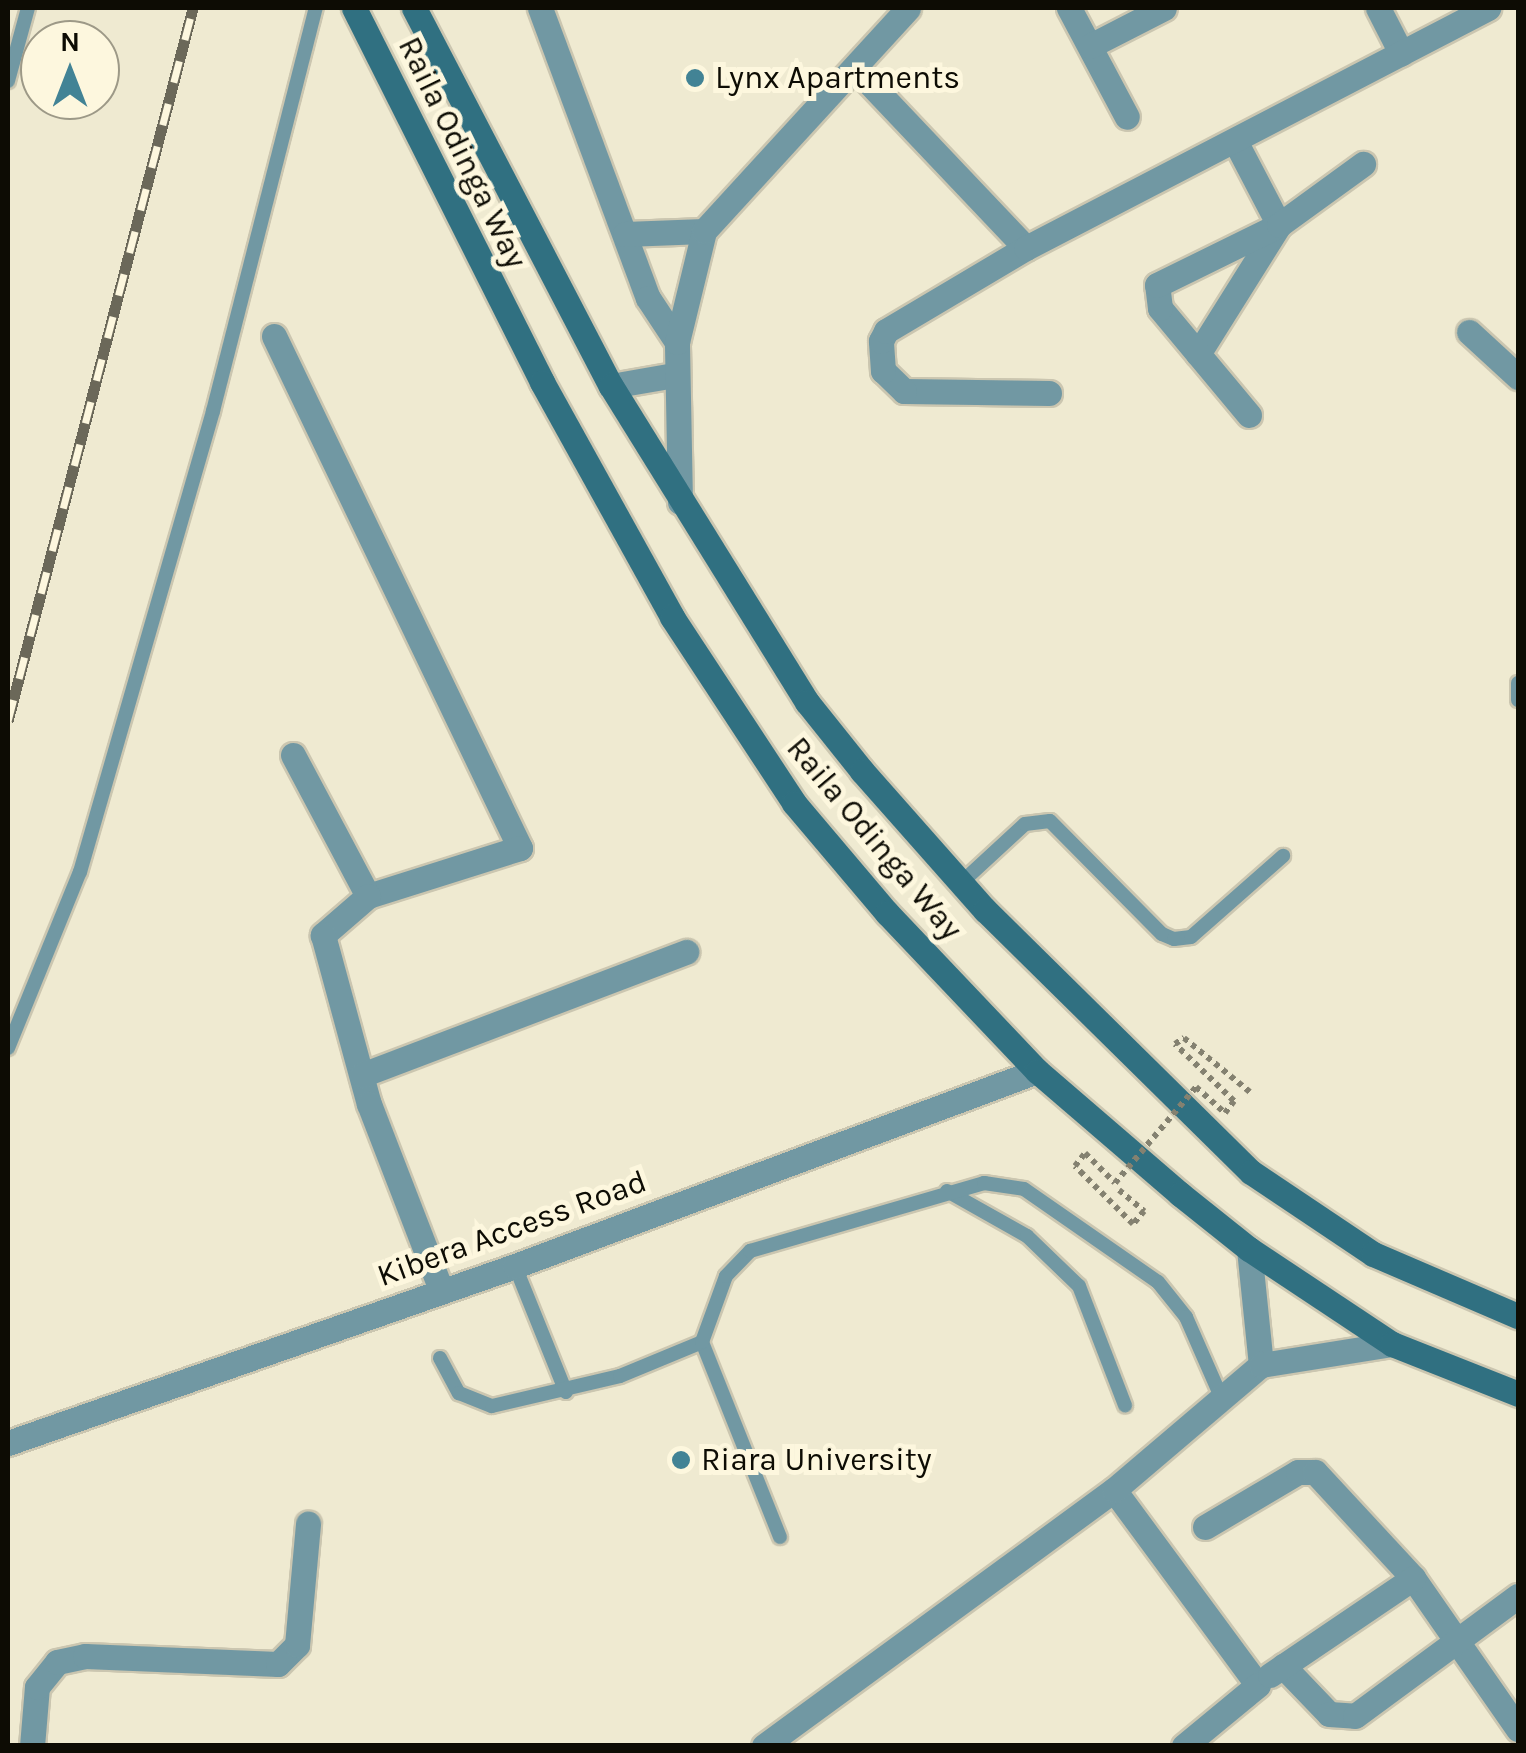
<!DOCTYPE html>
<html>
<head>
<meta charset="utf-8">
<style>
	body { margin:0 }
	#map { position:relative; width:1526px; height:1753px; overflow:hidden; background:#efead1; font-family:Karla,sans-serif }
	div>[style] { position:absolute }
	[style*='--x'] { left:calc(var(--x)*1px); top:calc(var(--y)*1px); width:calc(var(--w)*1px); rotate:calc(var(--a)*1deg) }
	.roads { filter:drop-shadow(2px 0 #cbc6b0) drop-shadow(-2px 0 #cbc6b0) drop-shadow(0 2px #cbc6b0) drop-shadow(0 -2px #cbc6b0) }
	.lane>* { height:14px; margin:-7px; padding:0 7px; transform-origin:7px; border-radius:7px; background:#7198a3 }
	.street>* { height:25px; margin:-12.5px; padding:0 12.5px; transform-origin:12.5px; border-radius:12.5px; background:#7198a3 }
	.secondary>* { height:25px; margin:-12.5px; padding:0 12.5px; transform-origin:12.5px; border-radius:12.5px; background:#307081 }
	.rail>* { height:11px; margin-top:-5.5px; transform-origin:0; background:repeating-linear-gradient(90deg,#fdf7de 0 22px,#6b6859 0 44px); box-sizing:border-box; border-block:2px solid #6b6859 }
	.path-bridge>* { height:6px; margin-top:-3px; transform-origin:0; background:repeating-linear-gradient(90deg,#848170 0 5px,transparent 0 10px) }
	.dots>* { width:28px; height:28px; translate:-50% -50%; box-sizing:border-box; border:5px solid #fdf7de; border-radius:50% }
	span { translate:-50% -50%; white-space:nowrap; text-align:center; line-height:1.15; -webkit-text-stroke:10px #fdf7de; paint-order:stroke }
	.poi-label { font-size:32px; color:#0d0c04 }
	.left { translate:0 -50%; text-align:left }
	.street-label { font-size:32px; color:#0d0c04 }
	.frame { position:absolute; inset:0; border:10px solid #0d0c04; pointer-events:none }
	.north { position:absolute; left:20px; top:20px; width:100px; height:100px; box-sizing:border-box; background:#fdf7de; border:2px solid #9d9987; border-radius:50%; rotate:0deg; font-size:28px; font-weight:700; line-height:40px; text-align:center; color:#0d0c04 }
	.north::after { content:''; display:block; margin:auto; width:35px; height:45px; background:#428395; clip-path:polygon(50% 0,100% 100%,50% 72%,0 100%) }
</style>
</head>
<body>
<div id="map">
	<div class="roads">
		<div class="lane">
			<div style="--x:8;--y:81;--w:76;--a:-74.7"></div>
			<div style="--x:1518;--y:683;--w:17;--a:90"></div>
			<div style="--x:961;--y:883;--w:87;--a:-42.7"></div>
			<div style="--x:1025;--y:824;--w:25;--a:-7"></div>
			<div style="--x:1050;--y:821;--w:159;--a:45.3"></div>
			<div style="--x:1162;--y:934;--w:13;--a:23"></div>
			<div style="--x:1174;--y:939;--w:17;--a:-7"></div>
			<div style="--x:1191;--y:937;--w:123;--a:-41.4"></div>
			<div style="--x:8;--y:1048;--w:190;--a:-67.8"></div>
			<div style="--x:80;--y:872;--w:480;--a:-73.9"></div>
			<div style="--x:213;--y:411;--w:416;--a:-75.7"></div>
			<div style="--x:947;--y:1191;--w:92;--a:29.4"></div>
			<div style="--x:1027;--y:1236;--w:72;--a:43.9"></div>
			<div style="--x:1079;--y:1286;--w:128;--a:68.9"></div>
			<div style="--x:515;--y:1266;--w:136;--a:68"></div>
			<div style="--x:702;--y:1342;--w:210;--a:68.2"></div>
			<div style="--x:440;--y:1358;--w:40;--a:62"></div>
			<div style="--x:459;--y:1393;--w:35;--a:22"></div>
			<div style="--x:492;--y:1406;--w:131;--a:-13.2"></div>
			<div style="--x:620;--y:1376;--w:89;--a:-22.5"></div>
			<div style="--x:702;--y:1342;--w:70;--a:-70"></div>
			<div style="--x:726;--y:1276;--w:35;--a:-46"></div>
			<div style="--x:750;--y:1251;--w:244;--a:-16.2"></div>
			<div style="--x:984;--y:1183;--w:40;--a:8.5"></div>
			<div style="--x:1024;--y:1189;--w:163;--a:34.8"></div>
			<div style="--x:1158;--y:1282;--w:45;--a:51.3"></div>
			<div style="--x:1186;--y:1317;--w:90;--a:66.3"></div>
		</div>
		<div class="street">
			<div style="--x:540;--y:8;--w:309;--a:69.6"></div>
			<div style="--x:648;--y:298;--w:53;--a:56.6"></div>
			<div style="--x:1069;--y:8;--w:123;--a:62"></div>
			<div style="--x:1378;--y:8;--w:51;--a:62.9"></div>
			<div style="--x:1090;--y:46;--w:83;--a:-27.2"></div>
			<div style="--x:857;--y:70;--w:245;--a:46.5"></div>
			<div style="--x:625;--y:234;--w:79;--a:-2.2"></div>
			<div style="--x:1469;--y:332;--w:67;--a:42.6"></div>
			<div style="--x:274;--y:336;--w:568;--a:64.34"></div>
			<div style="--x:520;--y:848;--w:159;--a:162.5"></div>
			<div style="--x:1198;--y:354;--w:152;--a:-57.9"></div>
			<div style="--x:1279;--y:225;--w:95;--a:-117.6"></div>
			<div style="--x:611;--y:386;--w:65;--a:-9.8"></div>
			<div style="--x:1049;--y:393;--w:145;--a:-179.2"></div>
			<div style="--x:904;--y:391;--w:29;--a:-136"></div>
			<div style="--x:883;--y:371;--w:30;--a:-94"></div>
			<div style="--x:881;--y:341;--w:11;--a:-63"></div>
			<div style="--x:886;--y:331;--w:163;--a:-30.7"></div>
			<div style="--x:1026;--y:248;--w:521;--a:-27.45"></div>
			<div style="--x:1249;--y:415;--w:139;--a:-129.8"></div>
			<div style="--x:1160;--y:308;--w:23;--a:-97"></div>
			<div style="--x:1157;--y:285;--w:136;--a:-26.2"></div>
			<div style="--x:1279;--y:225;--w:104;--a:-36"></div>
			<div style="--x:680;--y:502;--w:160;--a:-91.1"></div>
			<div style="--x:677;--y:342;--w:114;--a:-76.3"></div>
			<div style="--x:704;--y:231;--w:302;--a:-47.5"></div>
			<div style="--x:293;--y:755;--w:160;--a:62"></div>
			<div style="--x:368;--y:896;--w:60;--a:139.1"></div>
			<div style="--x:323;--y:935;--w:175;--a:74.8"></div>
			<div style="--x:369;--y:1104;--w:199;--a:68.8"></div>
			<div style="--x:362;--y:1075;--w:347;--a:-20.8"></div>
			<div style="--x:1249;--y:1249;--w:117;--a:84.1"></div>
			<div style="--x:8;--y:1443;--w:537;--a:-19.24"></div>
			<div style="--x:515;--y:1266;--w:557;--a:-20.48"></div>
			<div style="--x:1114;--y:1490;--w:242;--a:53.6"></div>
			<div style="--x:1258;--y:1685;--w:96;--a:140.5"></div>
			<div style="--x:1205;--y:1527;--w:108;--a:-30.6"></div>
			<div style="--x:1298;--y:1472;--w:17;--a:0"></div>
			<div style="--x:1315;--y:1472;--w:144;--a:47.2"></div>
			<div style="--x:1413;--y:1578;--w:184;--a:55.2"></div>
			<div style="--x:1283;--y:1666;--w:66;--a:46.2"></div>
			<div style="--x:1329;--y:1714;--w:26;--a:4"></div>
			<div style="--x:1355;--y:1716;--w:202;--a:-36.4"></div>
			<div style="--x:1270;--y:1675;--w:173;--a:-34.1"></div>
			<div style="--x:32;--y:1746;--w:59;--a:-85.2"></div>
			<div style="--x:37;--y:1687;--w:32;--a:-51"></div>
			<div style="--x:57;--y:1662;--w:29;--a:-12"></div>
			<div style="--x:85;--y:1656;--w:193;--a:2.4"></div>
			<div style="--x:278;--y:1664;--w:27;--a:-45"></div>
			<div style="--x:297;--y:1645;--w:122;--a:-84.8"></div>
			<div style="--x:764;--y:1746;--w:434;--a:-36.2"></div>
			<div style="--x:1114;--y:1490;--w:193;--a:-40.4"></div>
			<div style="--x:1261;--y:1365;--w:133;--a:-9.1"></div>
		</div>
		<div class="secondary">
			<div style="--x:354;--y:8;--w:419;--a:63.3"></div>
			<div style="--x:542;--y:382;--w:269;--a:61"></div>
			<div style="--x:672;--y:617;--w:222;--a:56.7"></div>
			<div style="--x:794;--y:803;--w:144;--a:49.8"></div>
			<div style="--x:887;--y:913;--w:218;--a:46.5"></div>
			<div style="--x:1037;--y:1071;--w:189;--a:40.7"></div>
			<div style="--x:1180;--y:1194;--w:88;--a:38.6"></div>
			<div style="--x:1249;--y:1249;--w:172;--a:33.6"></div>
			<div style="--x:1392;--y:1344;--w:136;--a:21.6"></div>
			<div style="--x:414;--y:8;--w:426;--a:62.5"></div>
			<div style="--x:611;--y:386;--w:372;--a:58.2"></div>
			<div style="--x:807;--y:702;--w:88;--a:51.4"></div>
			<div style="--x:862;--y:771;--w:186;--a:48.5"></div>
			<div style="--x:985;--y:910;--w:373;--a:44.6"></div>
			<div style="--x:1251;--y:1172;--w:147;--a:33.9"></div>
			<div style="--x:1373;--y:1254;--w:158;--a:23.2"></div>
		</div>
	</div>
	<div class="rail">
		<div style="--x:8;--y:721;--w:737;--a:-75.45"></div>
	</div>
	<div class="path-bridge">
		<div style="--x:1119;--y:1190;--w:33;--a:40"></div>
		<div style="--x:1144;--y:1211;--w:17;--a:130"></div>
		<div style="--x:1133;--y:1224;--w:82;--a:-135"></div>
		<div style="--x:1075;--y:1166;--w:16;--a:-52"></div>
		<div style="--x:1085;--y:1153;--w:42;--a:45"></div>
		<div style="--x:1115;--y:1183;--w:126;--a:-49.8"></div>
		<div style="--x:1196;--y:1087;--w:39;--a:42"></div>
		<div style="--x:1225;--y:1113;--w:15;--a:-53"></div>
		<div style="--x:1234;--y:1101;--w:82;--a:-136"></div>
		<div style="--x:1175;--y:1044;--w:11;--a:-34"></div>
		<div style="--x:1184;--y:1038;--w:85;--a:39.3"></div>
	</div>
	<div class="dots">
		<div style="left:695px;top:78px;background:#428395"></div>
		<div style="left:681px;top:1460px;background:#428395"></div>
	</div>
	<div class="poi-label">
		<span class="left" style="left:715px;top:78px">Lynx Apartments</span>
		<span class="left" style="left:701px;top:1460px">Riara University</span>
	</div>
	<div class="street-label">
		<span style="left:462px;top:153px;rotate:64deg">Raila Odinga Way</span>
		<span style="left:874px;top:839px;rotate:50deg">Raila Odinga Way</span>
		<span style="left:512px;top:1229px;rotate:-20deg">Kibera Access Road</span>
	</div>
	<div class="frame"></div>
	<div class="north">N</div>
</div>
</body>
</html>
